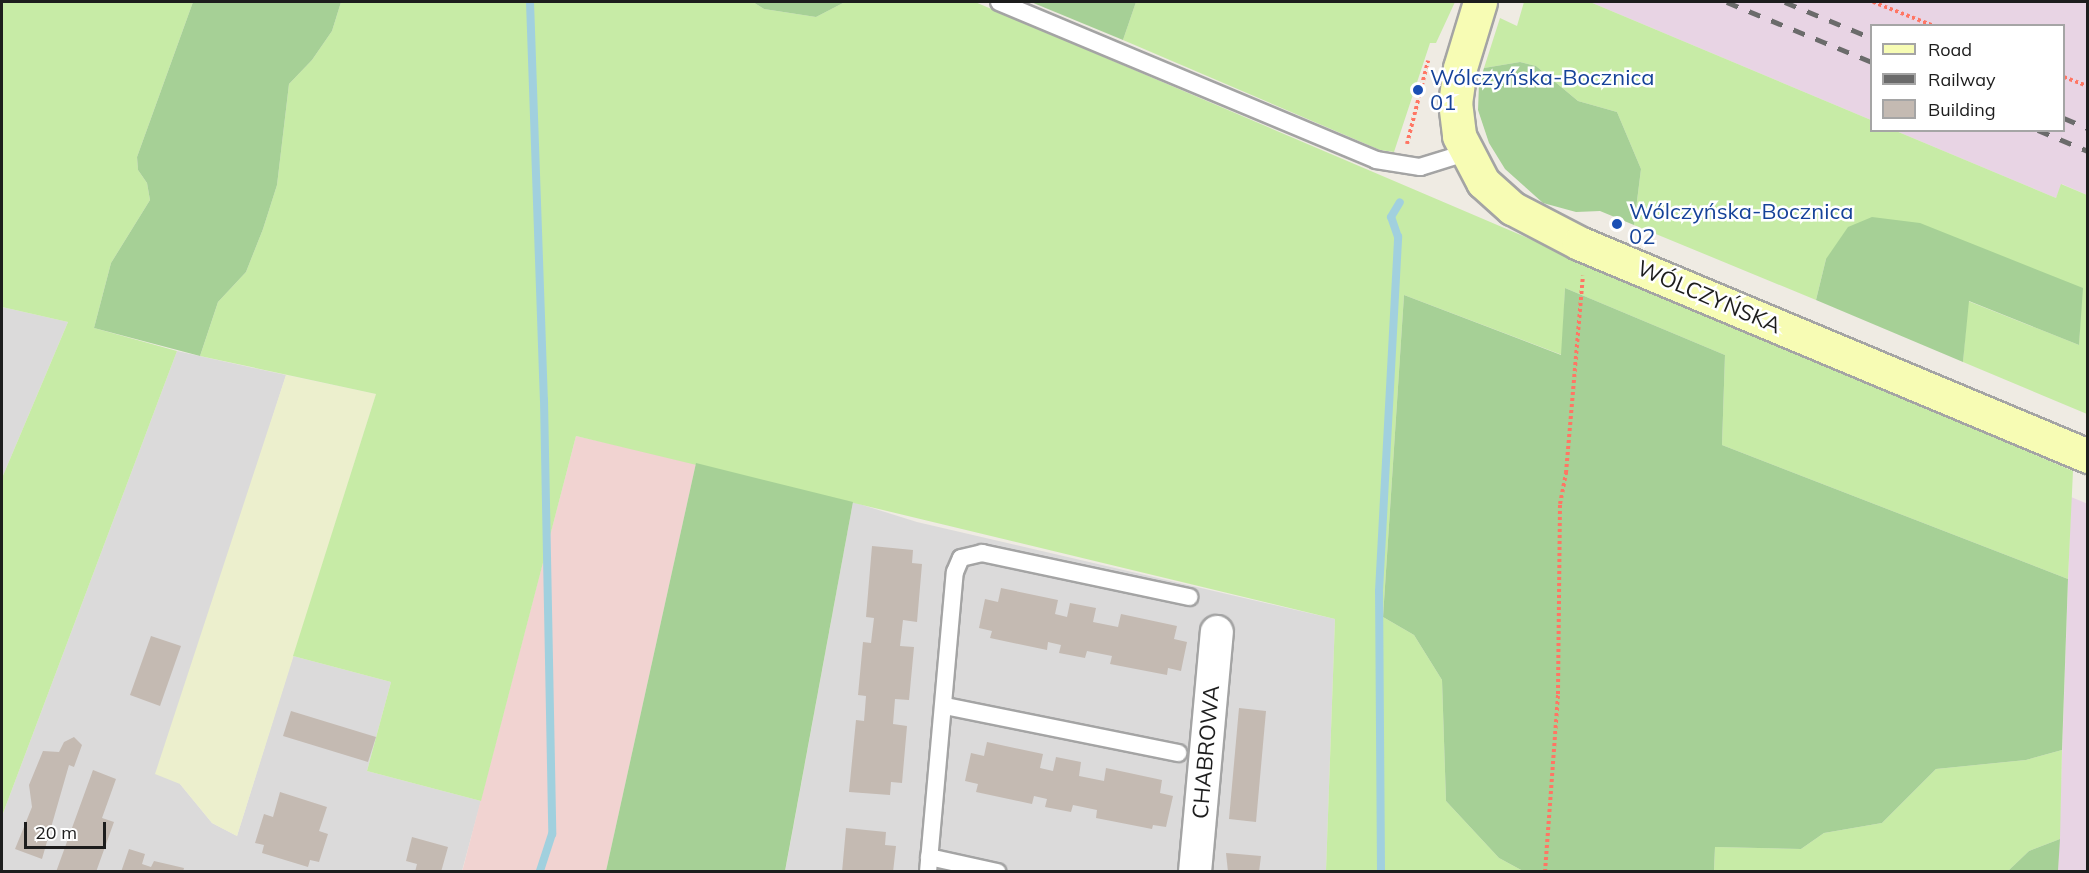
<!DOCTYPE html>
<html>
<head>
<meta charset="utf-8">
<style>
	body { margin:0 }
	#map { position:relative; width:2089px; height:873px; overflow:hidden; background:#efebe3; font-family:Mulish,sans-serif }
	div>[style] { position:absolute }
	[style*='--x'] { left:calc(var(--x)*1px); top:calc(var(--y)*1px); width:calc(var(--w)*1px); rotate:calc(var(--a)*1deg) }
	.residential>* { inset:0; background:#dbdada }
	.commercial>* { inset:0; background:#f1d3d1 }
	.industrial>* { inset:0; background:#e8d4e4 }
	.farmland>* { inset:0; background:#ecefcd }
	.grass>* { inset:0; background:#c7eba6 }
	.forest>* { inset:0; background:#a6d096 }
	.stream>* { height:8px; margin:-4px; padding:0 4px; transform-origin:4px; border-radius:4px; background:#a1d0de }
	.building>* { inset:0; background:#c4bab2 }
	.path>* { height:4px; margin-top:-2px; transform-origin:0; background:repeating-linear-gradient(90deg,#ff7664 0 3px,transparent 0 6px) }
	.roads { filter:drop-shadow(2px 0 #a4a4a4) drop-shadow(-2px 0 #a4a4a4) drop-shadow(0 2px #a4a4a4) drop-shadow(0 -2px #a4a4a4) }
	.lane>* { height:16px; margin:-8px; padding:0 8px; transform-origin:8px; border-radius:8px; background:#fff }
	.street>* { height:32px; margin:-16px; padding:0 16px; transform-origin:16px; border-radius:16px; background:#fff }
	.secondary>* { height:33px; margin:-16.5px; padding:0 16.5px; transform-origin:16.5px; border-radius:16.5px; background:#f7fcb4 }
	.rail>* { height:4.5px; margin-top:-2.25px; transform-origin:0; background:repeating-linear-gradient(90deg,#6b6b6b 0 12px,transparent 0 24px) }
	.dots>* { width:16px; height:16px; translate:-50% -50%; box-sizing:border-box; border:3px solid #fff; border-radius:50% }
	span { translate:-50% -50%; white-space:nowrap; text-align:center; line-height:1.15; -webkit-text-stroke:5px #fff; paint-order:stroke }
	.transit-label { font-size:22px; color:#164399 }
	.left { translate:0 -50%; text-align:left }
	.street-label { font-size:22px; color:#1d1d1d }
	.frame { position:absolute; inset:0; border:3px solid #1d1d1d; pointer-events:none }
	.legend { position:absolute; left:1870px; top:24px; width:195px; height:108px; box-sizing:border-box; background:#fff; border:2px solid #a5a5a5; margin:0; padding:8px 10px; list-style:none; font-size:18px; color:#1d1d1d }
	.legend li { display:flex; align-items:center; gap:12px; height:30px }
	.legend b { width:30px; border:2px solid #a5a5a5 }
	.scale { position:absolute; left:24px; top:822px; width:82px; height:27px; box-sizing:border-box; border:3px solid #1d1d1d; border-top:0; padding-left:8px; font-size:18px; line-height:21px; white-space:nowrap; color:#1d1d1d; -webkit-text-stroke:4px #fff; paint-order:stroke }
</style>
</head>
<body>
<div id="map">
	<div class="residential">
		<div style="clip-path:polygon(2px 307px,68px 322px,2px 478px)"></div>
		<div style="clip-path:polygon(177px 351px,286px 375px,233px 541px,180px 784px,212px 823px,237px 836px,293px 656px,391px 682px,367px 771px,481px 801px,462px 871px,2px 871px,2px 816px)"></div>
		<div style="clip-path:polygon(853px 502px,917px 522px,1335px 619px,1326px 871px,785px 872px)"></div>
	</div>
	<div class="commercial">
		<div style="clip-path:polygon(576px 436px,696px 463px,606px 871px,462px 872px)"></div>
	</div>
	<div class="industrial">
		<div style="clip-path:polygon(1590px 2px,2087px 2px,2087px 195px,2062px 184px,2056px 198px,1896px 131px,2064px 130px,2064px 26px,1872px 26px,1871px 120px)"></div>
		<div style="clip-path:polygon(2071px 497px,2088px 504px,2088px 871px,2058px 872px)"></div>
	</div>
	<div class="farmland">
		<div style="clip-path:polygon(286px 375px,376px 394px,237px 836px,212px 823px,180px 784px,155px 774px)"></div>
	</div>
	<div class="grass">
		<div style="clip-path:polygon(2px 2px,193px 2px,137px 157px,138px 170px,147px 183px,150px 200px,111px 263px,94px 328px,177px 351px,2px 816px,2px 478px,68px 322px,2px 307px)"></div>
		<div style="clip-path:polygon(341px 2px,753px 2px,764px 9px,816px 17px,845px 2px,975px 2px,2073px 471px,2068px 579px,1722px 445px,1725px 355px,1565px 288px,1562px 355px,1404px 295px,1383px 617px,1414px 635px,1442px 680px,1446px 801px,1499px 858px,1523px 871px,1326px 871px,1335px 619px,576px 436px,481px 801px,367px 771px,391px 682px,293px 656px,376px 394px,200px 356px,218px 302px,246px 272px,263px 229px,277px 185px,289px 84px,312px 60px,332px 31px)"></div>
		<div style="clip-path:polygon(1136px 2px,1455px 2px,1436px 43px,1430px 43px,1394px 152px,1380px 150px,1123px 40px)"></div>
		<div style="clip-path:polygon(1524px 2px,1590px 2px,1871px 120px,1872px 130px,1896px 131px,2056px 198px,2061px 184px,2087px 195px,2087px 414px,1963px 362px,1968px 301px,2079px 345px,2082px 288px,1826px 259px,1816px 300px,1634px 225px,1641px 169px,1617px 112px,1578px 101px,1536px 66px,1520px 62px,1484px 68px,1500px 18px,1517px 26px)"></div>
		<div style="clip-path:polygon(2062px 750px,2060px 839px,2029px 851px,2008px 871px,1714px 872px,1715px 847px,1801px 849px,1824px 833px,1882px 823px,1936px 769px,2026px 760px)"></div>
	</div>
	<div class="forest">
		<div style="clip-path:polygon(193px 2px,341px 2px,332px 31px,312px 60px,289px 84px,277px 185px,263px 229px,246px 272px,218px 302px,200px 356px,94px 328px,111px 263px,150px 200px,147px 183px,138px 170px,137px 157px)"></div>
		<div style="clip-path:polygon(753px 2px,845px 2px,816px 17px,764px 9px)"></div>
		<div style="clip-path:polygon(1031px 2px,1136px 2px,1123px 40px)"></div>
		<div style="clip-path:polygon(1520px 62px,1536px 66px,1578px 101px,1617px 112px,1641px 169px,1634px 225px,1600px 211px,1576px 212px,1543px 203px,1505px 169px,1489px 143px,1478px 110px,1479px 84px,1484px 68px)"></div>
		<div style="clip-path:polygon(1872px 217px,1920px 223px,2083px 288px,2079px 345px,1969px 301px,1963px 362px,1816px 300px,1826px 259px,1848px 227px)"></div>
		<div style="clip-path:polygon(1565px 288px,1725px 355px,1722px 445px,2068px 579px,2062px 750px,2026px 760px,1936px 769px,1882px 823px,1824px 833px,1801px 849px,1715px 847px,1714px 871px,1523px 871px,1499px 858px,1446px 801px,1442px 680px,1414px 635px,1383px 617px,1404px 295px,1561px 355px)"></div>
		<div style="clip-path:polygon(696px 463px,853px 502px,785px 871px,606px 871px)"></div>
		<div style="clip-path:polygon(2060px 839px,2058px 871px,2008px 871px,2029px 851px)"></div>
	</div>
	<div class="stream">
		<div style="--x:530;--y:2;--w:398;--a:88"></div>
		<div style="--x:544;--y:400;--w:434;--a:88.9"></div>
		<div style="--x:552;--y:834;--w:40;--a:108"></div>
		<div style="--x:1381;--y:872;--w:281;--a:-90.4"></div>
		<div style="--x:1379;--y:591;--w:355;--a:-86.9"></div>
		<div style="--x:1398;--y:237;--w:21;--a:-109"></div>
		<div style="--x:1391;--y:217;--w:17;--a:-59"></div>
	</div>
	<div class="building">
		<div style="clip-path:polygon(872px 546px,913px 550px,912px 563px,922px 564px,917px 622px,903px 620px,900px 646px,914px 647px,909px 700px,895px 699px,893px 724px,907px 726px,902px 783px,891px 782px,890px 795px,849px 792px,856px 720px,864px 721px,865px 709px,866px 696px,858px 695px,863px 642px,871px 643px,874px 618px,866px 617px)"></div>
		<div style="clip-path:polygon(1001px 588px,1058px 600px,1055px 614px,1067px 617px,1070px 603px,1096px 608px,1093px 622px,1118px 627px,1121px 614px,1177px 626px,1174px 639px,1187px 642px,1181px 671px,1168px 668px,1167px 675px,1110px 664px,1112px 656px,1087px 651px,1085px 658px,1059px 653px,1061px 645px,1048px 642px,1047px 650px,990px 638px,992px 631px,979px 628px,985px 599px,998px 602px)"></div>
		<div style="clip-path:polygon(151px 636px,181px 646px,160px 706px,130px 695px)"></div>
		<div style="clip-path:polygon(1239px 708px,1266px 711px,1256px 822px,1229px 819px)"></div>
		<div style="clip-path:polygon(291px 711px,376px 737px,368px 762px,283px 736px)"></div>
		<div style="clip-path:polygon(74px 737px,82px 745px,74px 767px,69px 765px,42px 859px,15px 849px,32px 807px,29px 785px,43px 751px,59px 752px,64px 742px)"></div>
		<div style="clip-path:polygon(987px 742px,1043px 754px,1040px 768px,1053px 771px,1056px 757px,1081px 762px,1079px 776px,1104px 781px,1106px 768px,1162px 780px,1160px 793px,1173px 796px,1166px 827px,1153px 825px,1152px 829px,1096px 818px,1097px 810px,1073px 805px,1071px 812px,1045px 807px,1047px 799px,1034px 796px,1032px 804px,976px 792px,978px 784px,965px 781px,971px 753px,984px 756px)"></div>
		<div style="clip-path:polygon(93px 770px,116px 779px,102px 818px,114px 822px,96px 872px,56px 872px)"></div>
		<div style="clip-path:polygon(280px 792px,327px 807px,319px 831px,328px 834px,319px 862px,310px 860px,308px 867px,262px 853px,264px 845px,255px 843px,264px 814px,273px 817px)"></div>
		<div style="clip-path:polygon(846px 828px,886px 832px,885px 845px,896px 846px,893px 872px,842px 872px)"></div>
		<div style="clip-path:polygon(412px 837px,448px 847px,441px 872px,415px 872px,417px 864px,406px 861px)"></div>
		<div style="clip-path:polygon(129px 849px,145px 854px,142px 864px,151px 867px,154px 861px,184px 868px,183px 872px,121px 872px)"></div>
		<div style="clip-path:polygon(1226px 853px,1261px 856px,1259px 872px,1228px 872px)"></div>
	</div>
	<div class="path">
		<div style="--x:1873;--y:2;--w:66;--a:21.5"></div>
		<div style="--x:2064;--y:77;--w:26;--a:21"></div>
		<div style="--x:1407;--y:144;--w:86;--a:-75.8"></div>
		<div style="--x:1545;--y:872;--w:178;--a:-85.8"></div>
		<div style="--x:1558;--y:694;--w:190;--a:-89.4"></div>
		<div style="--x:1560;--y:504;--w:32;--a:-79"></div>
		<div style="--x:1566;--y:473;--w:198;--a:-85.1"></div>
	</div>
	<div class="roads">
		<div class="lane">
			<div style="--x:999;--y:2;--w:409;--a:22.7"></div>
			<div style="--x:1376;--y:160;--w:45;--a:9"></div>
			<div style="--x:1420;--y:167;--w:47;--a:-17.3"></div>
			<div style="--x:945;--y:706;--w:238;--a:11.4"></div>
			<div style="--x:929;--y:857;--w:70;--a:12.4"></div>
			<div style="--x:928;--y:872;--w:301;--a:-84.9"></div>
			<div style="--x:955;--y:572;--w:15;--a:-67"></div>
			<div style="--x:961;--y:558;--w:22;--a:-13"></div>
			<div style="--x:982;--y:553;--w:212;--a:12"></div>
		</div>
		<div class="street">
			<div style="--x:1195;--y:872;--w:241;--a:-84.8"></div>
		</div>
		<div class="secondary">
			<div style="--x:1480;--y:2;--w:69;--a:106.9"></div>
			<div style="--x:1460;--y:68;--w:34;--a:98"></div>
			<div style="--x:1455;--y:102;--w:34;--a:83"></div>
			<div style="--x:1459;--y:136;--w:52;--a:62.4"></div>
			<div style="--x:1483;--y:182;--w:39;--a:42"></div>
			<div style="--x:1512;--y:208;--w:76;--a:27.6"></div>
			<div style="--x:1579;--y:243;--w:552;--a:22.71"></div>
		</div>
	</div>
	<div class="rail">
		<div style="--x:1727;--y:2;--w:157;--a:22.5"></div>
		<div style="--x:1785;--y:2;--w:94;--a:22.5"></div>
		<div style="--x:2064;--y:118;--w:26;--a:23"></div>
		<div style="--x:2038;--y:130;--w:54;--a:22.8"></div>
	</div>
	<div class="dots">
		<div style="left:1418px;top:90px;background:#1a4fb4"></div>
		<div style="left:1617px;top:224px;background:#1a4fb4"></div>
	</div>
	<div class="transit-label">
		<span class="left" style="left:1430px;top:90px">Wólczyńska-Bocznica<br>01</span>
		<span class="left" style="left:1629px;top:224px">Wólczyńska-Bocznica<br>02</span>
	</div>
	<div class="street-label">
		<span style="left:1709px;top:297px;rotate:23deg">WÓLCZYŃSKA</span>
		<span style="left:1206px;top:752px;rotate:-85deg">CHABROWA</span>
	</div>
	<div class="frame"></div>
	<ul class="legend">
	<li><b style="height:8px;background:#f7fcb4"></b>Road</li>
	<li><b style="height:8px;background:#6b6b6b"></b>Railway</li>
	<li><b style="height:16px;background:#c4bab2"></b>Building</li>
	</ul>
	<div class="scale">20 m</div>
</div>
</body>
</html>
